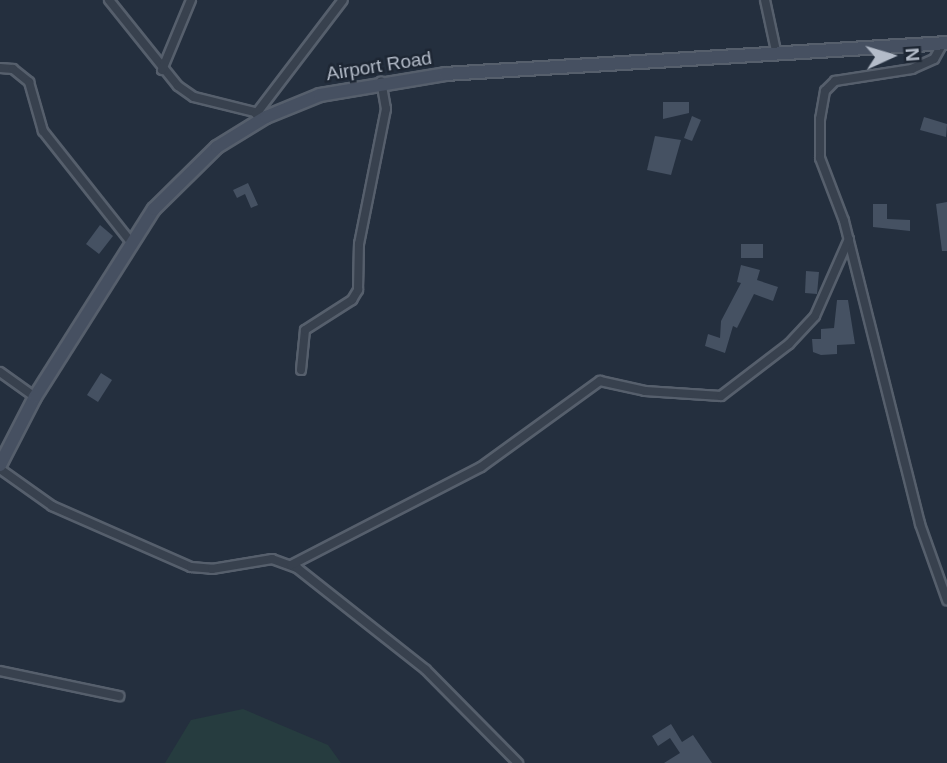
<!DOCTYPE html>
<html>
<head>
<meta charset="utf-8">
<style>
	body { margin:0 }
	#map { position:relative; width:947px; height:763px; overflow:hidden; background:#242f3e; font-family:Helvetica,sans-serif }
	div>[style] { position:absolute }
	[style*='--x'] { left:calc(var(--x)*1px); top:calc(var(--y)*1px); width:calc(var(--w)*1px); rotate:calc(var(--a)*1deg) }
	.green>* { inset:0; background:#263c3f }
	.building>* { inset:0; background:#455162 }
	.roads { filter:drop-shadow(2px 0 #565f6c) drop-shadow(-2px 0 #565f6c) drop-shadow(0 2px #565f6c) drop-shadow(0 -2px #565f6c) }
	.minor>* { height:8px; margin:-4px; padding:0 4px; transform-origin:4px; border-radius:4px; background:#38414e }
	.secondary>* { height:12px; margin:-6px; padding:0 6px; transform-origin:6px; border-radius:6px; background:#465061 }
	span { translate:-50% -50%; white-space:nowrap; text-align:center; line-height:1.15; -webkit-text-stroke:5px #1d2633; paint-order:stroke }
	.street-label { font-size:19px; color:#b4bcc9 }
	.north { position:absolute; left:856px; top:21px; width:70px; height:70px; -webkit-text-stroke:5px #1d2633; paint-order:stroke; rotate:86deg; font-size:19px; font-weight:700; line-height:28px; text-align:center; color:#b4bcc9 }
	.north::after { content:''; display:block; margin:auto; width:24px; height:32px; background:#b4bcc9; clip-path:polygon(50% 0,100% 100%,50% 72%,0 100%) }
</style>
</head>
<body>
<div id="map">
	<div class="green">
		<div style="clip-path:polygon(243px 709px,328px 745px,341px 763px,165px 763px,191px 720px)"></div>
	</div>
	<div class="building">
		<div style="clip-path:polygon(663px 102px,689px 102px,689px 113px,663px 119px)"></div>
		<div style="clip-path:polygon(692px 116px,701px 120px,692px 141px,684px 138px)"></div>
		<div style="clip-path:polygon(924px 117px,947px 124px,946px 137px,920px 130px)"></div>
		<div style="clip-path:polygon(655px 136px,681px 140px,671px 175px,647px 170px)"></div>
		<div style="clip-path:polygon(248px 183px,258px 205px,251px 208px,245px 194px,237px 198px,233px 190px)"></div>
		<div style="clip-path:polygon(947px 202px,947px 251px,942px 251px,936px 204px)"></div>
		<div style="clip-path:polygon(873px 204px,887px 204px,887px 219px,910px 220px,910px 231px,873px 227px)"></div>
		<div style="clip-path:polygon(100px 225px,113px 236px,99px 254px,86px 244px)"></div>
		<div style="clip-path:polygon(741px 244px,763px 244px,763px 258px,741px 258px)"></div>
		<div style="clip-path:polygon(741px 265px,760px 270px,757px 280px,778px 287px,773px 301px,754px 294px,737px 328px,733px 326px,725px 353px,705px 346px,708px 334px,720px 338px,721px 321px,741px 283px,737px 282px)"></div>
		<div style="clip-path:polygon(806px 271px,819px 272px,817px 294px,805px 293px)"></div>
		<div style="clip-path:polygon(837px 300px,848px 300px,855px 344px,837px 345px,837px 354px,821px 355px,813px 352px,812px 339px,821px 339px,821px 329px,834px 328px)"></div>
		<div style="clip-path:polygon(101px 373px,112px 380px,98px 402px,87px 395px)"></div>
		<div style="clip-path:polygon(671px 724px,682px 742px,693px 735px,712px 763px,664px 763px,680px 753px,670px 738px,658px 746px,652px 736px)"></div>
	</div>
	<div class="roads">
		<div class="minor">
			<div style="--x:109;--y:0;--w:110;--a:51.3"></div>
			<div style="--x:178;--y:86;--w:19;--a:35"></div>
			<div style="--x:194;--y:97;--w:66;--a:14"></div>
			<div style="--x:765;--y:0;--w:52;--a:77.8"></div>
			<div style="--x:943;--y:43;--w:18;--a:119"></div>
			<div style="--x:934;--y:59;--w:24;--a:156"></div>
			<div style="--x:912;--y:69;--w:78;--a:171.1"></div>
			<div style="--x:835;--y:81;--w:14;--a:135"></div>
			<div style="--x:825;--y:91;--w:28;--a:100"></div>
			<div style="--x:820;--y:119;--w:39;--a:90"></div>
			<div style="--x:820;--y:158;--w:67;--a:69.1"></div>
			<div style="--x:844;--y:221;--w:312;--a:75.9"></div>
			<div style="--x:920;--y:524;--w:81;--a:70.4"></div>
			<div style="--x:0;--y:68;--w:13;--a:4"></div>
			<div style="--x:13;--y:69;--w:21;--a:39"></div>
			<div style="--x:29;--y:82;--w:51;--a:74.1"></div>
			<div style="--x:43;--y:131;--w:142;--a:51.6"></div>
			<div style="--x:162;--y:70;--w:76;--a:-67.5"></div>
			<div style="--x:256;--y:114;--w:143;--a:-52.7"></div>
			<div style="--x:301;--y:370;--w:40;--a:-84.3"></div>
			<div style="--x:305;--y:330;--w:56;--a:-32.6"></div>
			<div style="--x:352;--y:300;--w:12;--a:-59"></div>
			<div style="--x:358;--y:290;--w:46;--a:-88.8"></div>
			<div style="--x:359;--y:244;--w:138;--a:-78.7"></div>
			<div style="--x:386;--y:109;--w:28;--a:-100"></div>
			<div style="--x:0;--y:372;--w:43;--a:35.5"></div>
			<div style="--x:0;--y:469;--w:64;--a:35.4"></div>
			<div style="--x:52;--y:506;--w:152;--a:23.7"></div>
			<div style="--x:191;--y:567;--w:21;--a:5"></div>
			<div style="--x:212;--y:569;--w:61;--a:-9.5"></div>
			<div style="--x:272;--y:559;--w:27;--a:20"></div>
			<div style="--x:297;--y:568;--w:164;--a:38.3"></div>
			<div style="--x:426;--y:670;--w:131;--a:45.3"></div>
			<div style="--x:291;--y:565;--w:214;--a:-27.3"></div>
			<div style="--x:481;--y:467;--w:147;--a:-35.9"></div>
			<div style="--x:600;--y:381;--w:46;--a:12.5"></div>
			<div style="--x:645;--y:391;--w:76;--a:3.8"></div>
			<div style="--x:721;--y:396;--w:86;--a:-37.4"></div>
			<div style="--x:789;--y:344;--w:38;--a:-47"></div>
			<div style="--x:815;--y:316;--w:84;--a:-66.2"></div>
			<div style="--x:0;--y:671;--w:122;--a:11.9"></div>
		</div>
		<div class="secondary">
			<div style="--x:0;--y:465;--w:76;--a:-62.8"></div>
			<div style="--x:35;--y:397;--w:222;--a:-57.7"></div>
			<div style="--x:154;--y:209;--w:88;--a:-44.5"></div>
			<div style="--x:217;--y:147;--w:57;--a:-31.5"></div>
			<div style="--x:266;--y:117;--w:58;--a:-22.2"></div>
			<div style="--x:320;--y:95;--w:127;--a:-9.5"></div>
			<div style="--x:445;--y:74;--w:503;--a:-3.53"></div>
		</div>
	</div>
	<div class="street-label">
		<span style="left:379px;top:66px;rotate:-9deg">Airport Road</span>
	</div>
	<div class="north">N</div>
</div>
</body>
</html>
